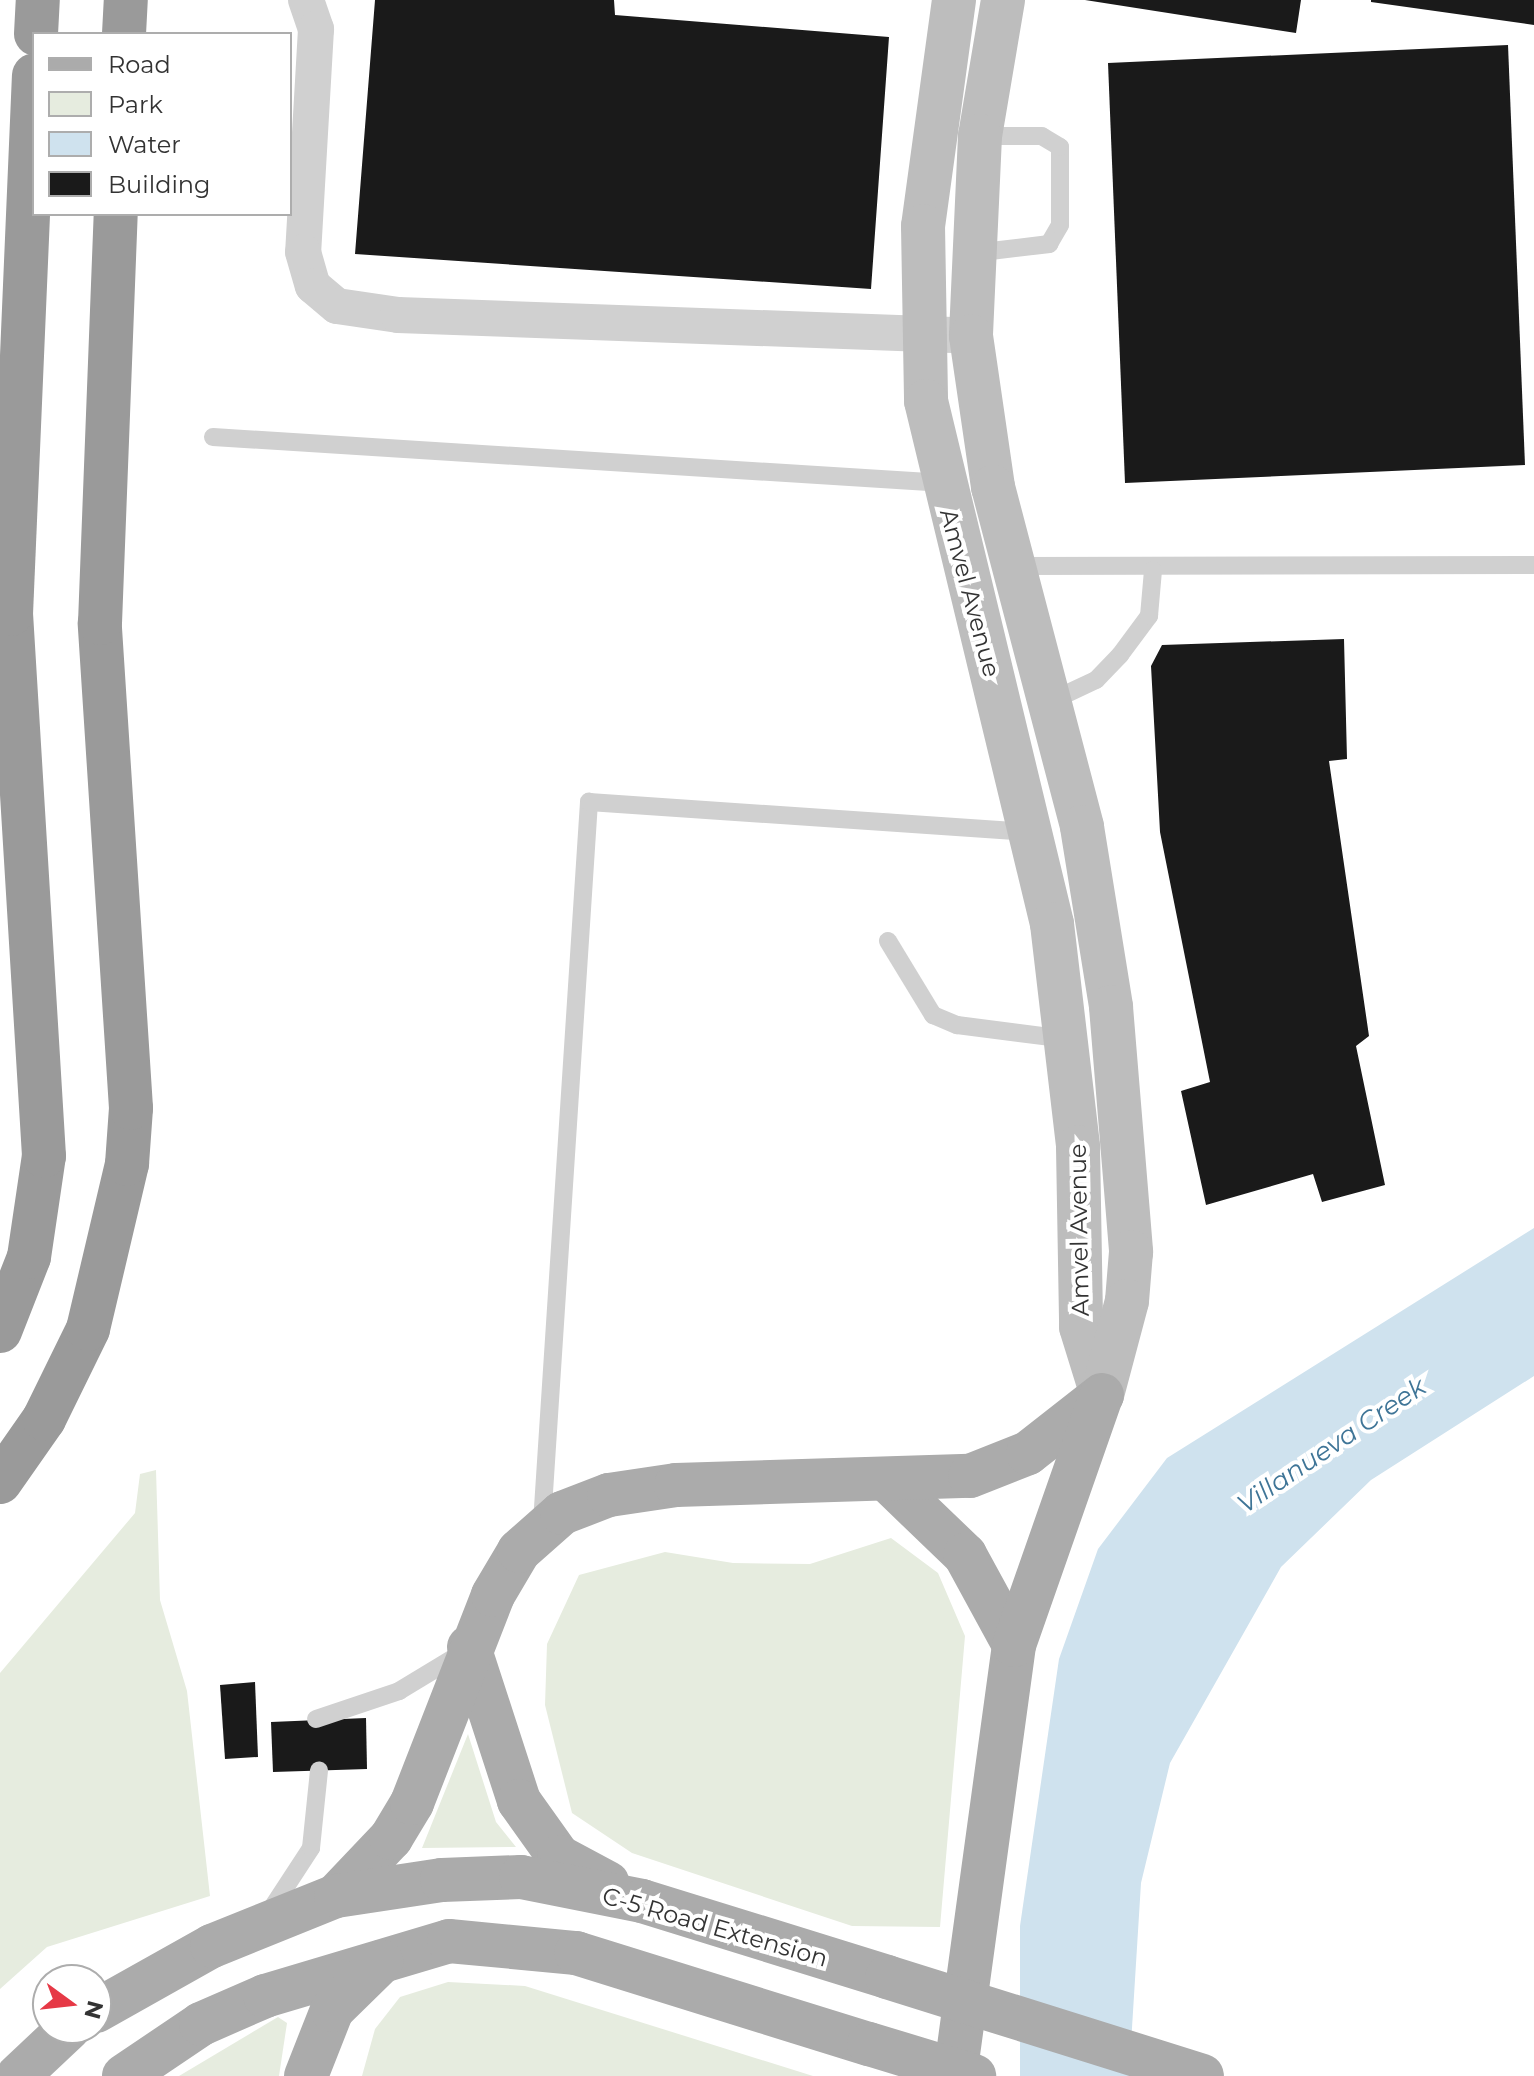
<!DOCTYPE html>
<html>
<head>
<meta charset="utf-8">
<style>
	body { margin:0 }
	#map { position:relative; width:1534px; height:2076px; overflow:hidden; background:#fff; font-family:Montserrat,sans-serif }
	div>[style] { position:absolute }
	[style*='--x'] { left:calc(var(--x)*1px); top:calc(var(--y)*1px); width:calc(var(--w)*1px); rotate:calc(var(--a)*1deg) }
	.green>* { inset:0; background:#e6ecdf }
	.water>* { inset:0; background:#cfe2ee }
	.building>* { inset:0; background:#1a1a1a }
	.service>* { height:18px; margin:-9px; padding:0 9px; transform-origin:9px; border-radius:9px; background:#d0d0d0 }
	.minor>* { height:36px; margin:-18px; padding:0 18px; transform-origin:18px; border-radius:18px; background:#d0d0d0 }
	.secondary>* { height:44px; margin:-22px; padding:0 22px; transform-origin:22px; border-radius:22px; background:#bdbdbd }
	.primary>* { height:44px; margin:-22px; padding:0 22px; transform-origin:22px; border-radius:22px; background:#ababab }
	.motorway>* { height:44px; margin:-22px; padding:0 22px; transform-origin:22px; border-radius:22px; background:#9a9a9a }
	.primary-bridge>* { height:44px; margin:-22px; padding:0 22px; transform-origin:22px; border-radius:22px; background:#ababab }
	span { translate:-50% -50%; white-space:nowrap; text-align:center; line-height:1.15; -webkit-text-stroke:8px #fff; paint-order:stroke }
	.street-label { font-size:24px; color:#333 }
	.water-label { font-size:26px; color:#3f7597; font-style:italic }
	.legend { position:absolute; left:32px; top:32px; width:260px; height:184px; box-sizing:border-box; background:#fff; border:2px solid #adadad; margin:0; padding:10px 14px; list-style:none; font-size:24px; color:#333 }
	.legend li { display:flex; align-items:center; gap:16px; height:40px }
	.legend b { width:40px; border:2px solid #adadad }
	.north { position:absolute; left:32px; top:1964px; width:80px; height:80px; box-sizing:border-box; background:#fff; border:2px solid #adadad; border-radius:50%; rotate:105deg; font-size:22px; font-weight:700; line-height:32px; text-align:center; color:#333 }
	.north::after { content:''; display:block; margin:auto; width:28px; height:36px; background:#e63946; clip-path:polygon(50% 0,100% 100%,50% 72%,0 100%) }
</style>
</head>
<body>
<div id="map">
	<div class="green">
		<div style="clip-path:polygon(156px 1470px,160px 1600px,187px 1691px,210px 1896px,47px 1947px,0 1989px,0 1673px,135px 1513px,140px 1474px)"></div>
		<div style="clip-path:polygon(891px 1538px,938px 1573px,965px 1636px,940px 1927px,852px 1926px,632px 1853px,572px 1813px,545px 1705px,547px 1644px,579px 1575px,665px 1552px,733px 1563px,810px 1564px)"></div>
		<div style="clip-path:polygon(468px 1734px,496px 1822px,516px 1847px,422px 1848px)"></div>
		<div style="clip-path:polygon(448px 1982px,525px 1986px,813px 2076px,362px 2076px,375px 2029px,400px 1997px)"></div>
		<div style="clip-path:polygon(278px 2017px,287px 2023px,279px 2076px,179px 2076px)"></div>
	</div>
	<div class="water">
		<div style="clip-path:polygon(1534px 1228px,1534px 1376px,1371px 1480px,1281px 1567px,1170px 1763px,1141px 1883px,1129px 2076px,1020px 2076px,1020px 1926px,1059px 1659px,1098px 1549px,1167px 1458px)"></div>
	</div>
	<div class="building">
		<div style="clip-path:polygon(375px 0,614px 0,615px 15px,889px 37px,871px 289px,355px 254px)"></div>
		<div style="clip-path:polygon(1085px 0,1301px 0,1296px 33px)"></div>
		<div style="clip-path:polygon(1371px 0,1534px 0,1534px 25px,1371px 2px)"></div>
		<div style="clip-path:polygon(1508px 45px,1525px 465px,1125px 483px,1108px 63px)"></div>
		<div style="clip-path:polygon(1344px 639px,1347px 759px,1329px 761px,1369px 1036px,1356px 1046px,1385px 1185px,1322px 1202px,1313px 1174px,1206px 1205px,1181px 1091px,1210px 1082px,1160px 832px,1151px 666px,1162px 645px)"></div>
		<div style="clip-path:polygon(255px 1682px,258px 1757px,225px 1759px,220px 1685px)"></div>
		<div style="clip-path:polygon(366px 1718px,367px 1769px,273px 1772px,271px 1722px)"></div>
	</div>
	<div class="service">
		<div style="--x:974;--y:253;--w:76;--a:-6.8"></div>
		<div style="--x:1049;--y:244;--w:22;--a:-60"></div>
		<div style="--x:1060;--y:225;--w:78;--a:-90"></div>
		<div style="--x:1060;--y:147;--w:21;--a:-149"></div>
		<div style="--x:1042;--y:136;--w:62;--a:180"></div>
		<div style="--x:213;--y:437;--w:733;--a:3.6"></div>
		<div style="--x:1013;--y:566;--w:521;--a:-0.11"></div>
		<div style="--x:1049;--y:702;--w:52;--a:-25.1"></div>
		<div style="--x:1096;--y:680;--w:35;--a:-46"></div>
		<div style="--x:1120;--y:655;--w:49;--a:-53.4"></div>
		<div style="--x:1149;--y:616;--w:46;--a:-85"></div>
		<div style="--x:888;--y:941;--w:87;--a:58.7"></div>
		<div style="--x:933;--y:1015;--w:26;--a:23"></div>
		<div style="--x:957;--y:1025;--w:111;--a:7.3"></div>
		<div style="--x:542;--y:1523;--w:723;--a:-86.27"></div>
		<div style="--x:589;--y:802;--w:443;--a:3.9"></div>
		<div style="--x:316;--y:1719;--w:88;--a:-18.6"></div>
		<div style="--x:399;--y:1691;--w:71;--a:-31.2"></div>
		<div style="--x:268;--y:1914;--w:79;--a:-56.9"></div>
		<div style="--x:311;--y:1848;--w:78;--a:-84.1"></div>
	</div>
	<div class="minor">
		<div style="--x:306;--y:0;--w:31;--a:71"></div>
		<div style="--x:316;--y:29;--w:223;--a:93.3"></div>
		<div style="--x:303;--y:252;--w:35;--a:74"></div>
		<div style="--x:313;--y:286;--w:31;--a:40"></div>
		<div style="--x:337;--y:306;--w:62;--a:8.4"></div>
		<div style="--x:398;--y:315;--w:555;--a:2.06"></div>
	</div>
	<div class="secondary">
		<div style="--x:954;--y:0;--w:228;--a:97.8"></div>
		<div style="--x:923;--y:226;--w:175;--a:89"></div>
		<div style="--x:926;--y:401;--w:538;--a:76.45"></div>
		<div style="--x:1052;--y:924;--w:225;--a:83.3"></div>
		<div style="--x:1078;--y:1147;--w:180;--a:89"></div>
		<div style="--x:1081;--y:1327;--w:71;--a:72.8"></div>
		<div style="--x:1003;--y:0;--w:138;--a:99.6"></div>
		<div style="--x:980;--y:136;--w:200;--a:92.6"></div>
		<div style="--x:971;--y:336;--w:153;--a:81.7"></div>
		<div style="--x:993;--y:487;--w:351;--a:75.3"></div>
		<div style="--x:1082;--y:827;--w:182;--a:80.8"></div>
		<div style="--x:1111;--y:1007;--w:246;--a:85.3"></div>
		<div style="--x:1131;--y:1252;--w:49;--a:94.7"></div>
		<div style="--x:1127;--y:1301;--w:97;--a:104.9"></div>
	</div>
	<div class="primary">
		<div style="--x:888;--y:1481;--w:107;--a:43.9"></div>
		<div style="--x:965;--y:1555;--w:102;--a:61.4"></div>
		<div style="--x:469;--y:1647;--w:162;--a:72"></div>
		<div style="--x:519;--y:1801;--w:69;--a:54.5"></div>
		<div style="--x:559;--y:1857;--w:55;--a:28"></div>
		<div style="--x:336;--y:1896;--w:80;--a:-46.5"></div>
		<div style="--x:391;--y:1838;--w:41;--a:-59"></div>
		<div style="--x:412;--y:1803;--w:223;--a:-68.7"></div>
		<div style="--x:493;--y:1595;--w:51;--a:-59.4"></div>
		<div style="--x:519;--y:1551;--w:57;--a:-41.5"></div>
		<div style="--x:562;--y:1513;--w:50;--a:-21"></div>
		<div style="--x:609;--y:1495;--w:68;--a:-8.5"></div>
		<div style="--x:676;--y:1485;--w:294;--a:-1.8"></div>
		<div style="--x:970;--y:1476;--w:62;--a:-21.6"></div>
		<div style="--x:1028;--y:1453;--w:94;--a:-38.1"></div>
		<div style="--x:96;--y:2011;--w:133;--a:-29.3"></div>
		<div style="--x:212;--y:1946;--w:134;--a:-22"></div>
		<div style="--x:336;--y:1896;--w:107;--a:-8.6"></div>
		<div style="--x:442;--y:1880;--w:79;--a:-2.2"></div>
		<div style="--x:521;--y:1877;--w:123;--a:11.2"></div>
		<div style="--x:642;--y:1901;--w:257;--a:17.2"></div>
		<div style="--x:18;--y:2076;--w:70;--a:-43.3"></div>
		<div style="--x:124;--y:2076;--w:93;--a:-34"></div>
		<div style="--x:201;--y:2024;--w:70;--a:-23.6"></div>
		<div style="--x:265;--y:1996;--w:192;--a:-16.6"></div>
		<div style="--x:449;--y:1941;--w:128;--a:5.4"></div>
		<div style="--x:576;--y:1953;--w:307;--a:17.3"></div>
		<div style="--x:306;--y:2076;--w:71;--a:-68.5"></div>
		<div style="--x:332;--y:2010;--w:69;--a:-44.4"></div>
		<div style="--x:955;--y:2076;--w:435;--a:-82.2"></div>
		<div style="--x:1014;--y:1645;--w:263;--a:-70.7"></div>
	</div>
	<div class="motorway">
		<div style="--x:36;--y:34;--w:34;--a:-87"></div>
		<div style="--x:124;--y:34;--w:34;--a:-87"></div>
		<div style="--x:0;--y:1331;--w:79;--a:-68.6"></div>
		<div style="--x:29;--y:1257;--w:102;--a:-81.6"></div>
		<div style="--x:44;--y:1156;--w:543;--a:-93.48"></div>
		<div style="--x:11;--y:614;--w:539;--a:-87.56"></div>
		<div style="--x:0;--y:1482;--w:77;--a:-55.1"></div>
		<div style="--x:44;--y:1419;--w:100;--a:-63.9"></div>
		<div style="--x:88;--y:1329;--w:170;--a:-76.7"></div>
		<div style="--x:127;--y:1164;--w:56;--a:-85.9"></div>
		<div style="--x:131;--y:1108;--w:486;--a:-93.7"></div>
		<div style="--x:100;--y:623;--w:409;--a:-87.8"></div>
	</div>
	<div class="primary-bridge">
		<div style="--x:887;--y:1977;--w:330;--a:17.4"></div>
		<div style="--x:869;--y:2044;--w:110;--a:16.9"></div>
	</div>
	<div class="street-label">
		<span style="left:970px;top:593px;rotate:75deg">Amvel Avenue</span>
		<span style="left:1079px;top:1230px;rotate:-91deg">Amvel Avenue</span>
		<span style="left:715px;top:1927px;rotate:16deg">C-5 Road Extension</span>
	</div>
	<div class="water-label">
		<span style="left:1332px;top:1446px;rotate:-34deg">Villanueva Creek</span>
	</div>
	<ul class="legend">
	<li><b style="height:10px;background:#ababab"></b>Road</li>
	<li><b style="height:22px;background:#e6ecdf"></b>Park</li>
	<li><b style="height:22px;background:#cfe2ee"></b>Water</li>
	<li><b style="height:22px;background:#1a1a1a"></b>Building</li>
	</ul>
	<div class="north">N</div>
</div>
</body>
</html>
